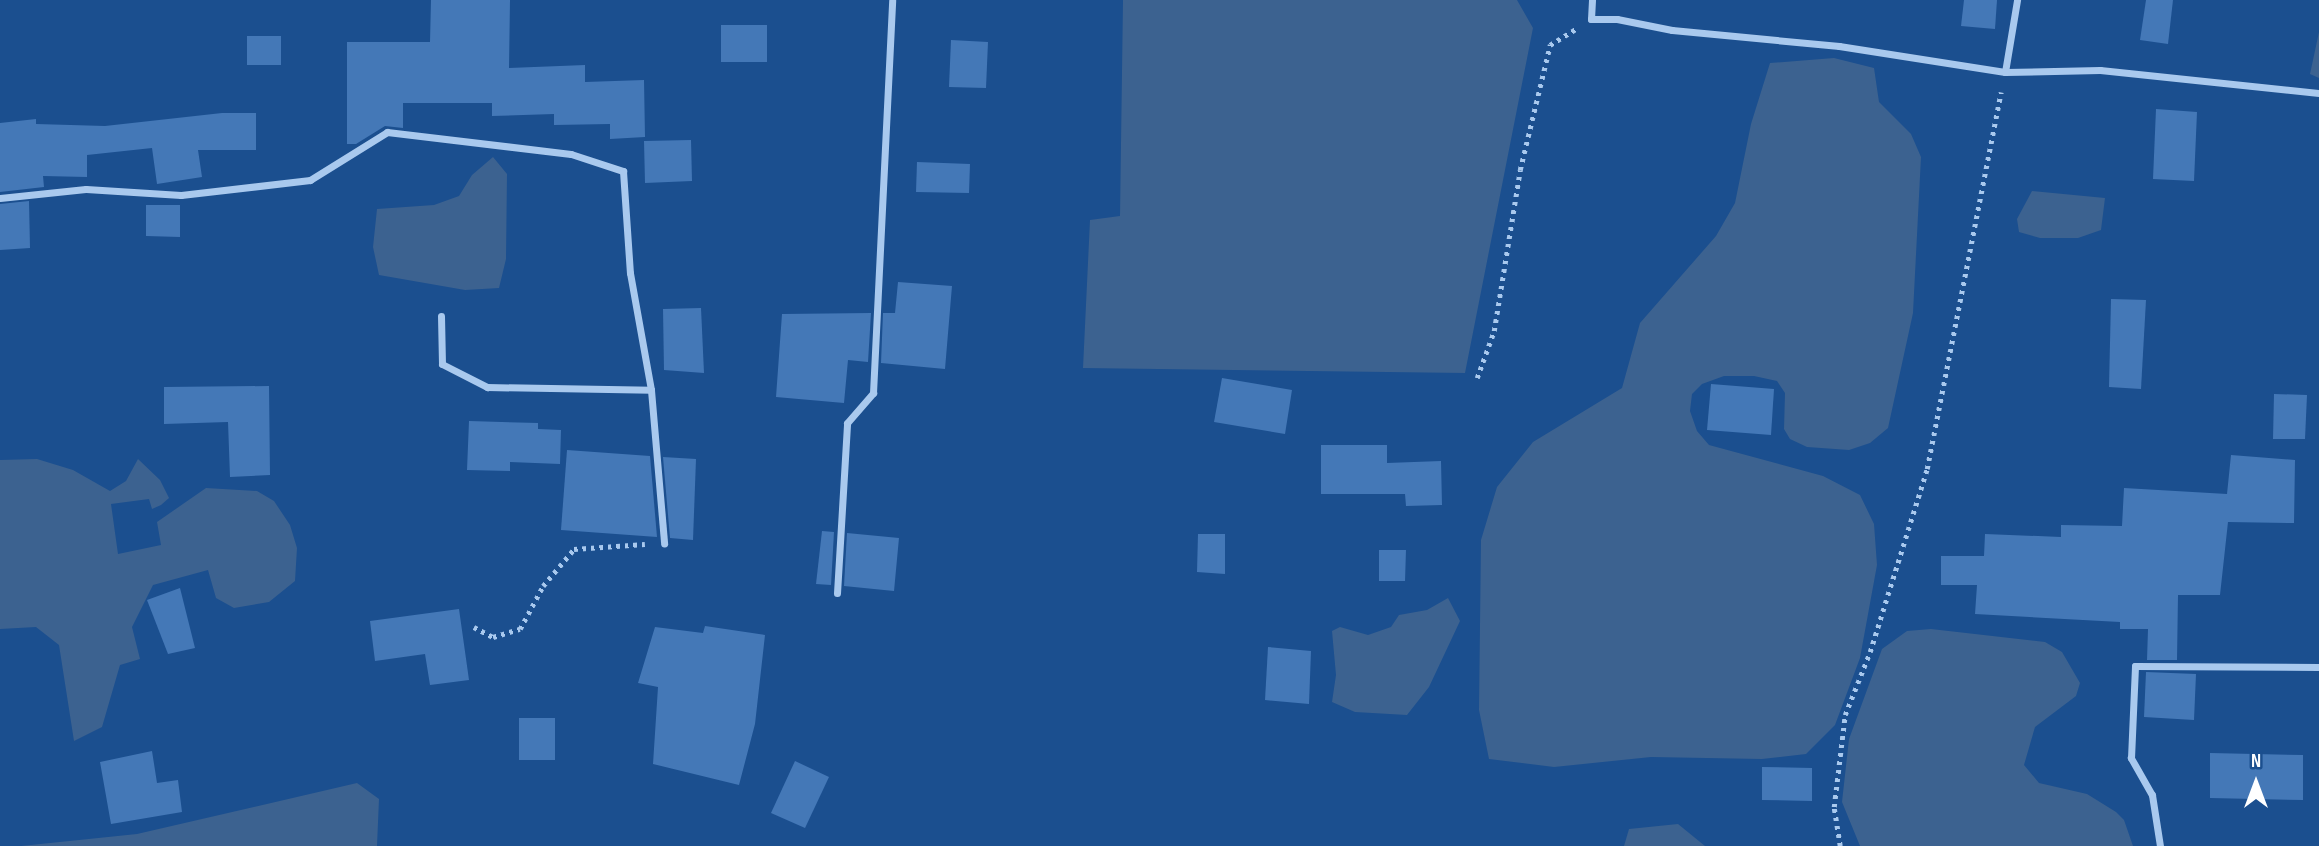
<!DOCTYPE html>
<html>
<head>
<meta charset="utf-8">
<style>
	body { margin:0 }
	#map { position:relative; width:2319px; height:846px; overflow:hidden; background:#1b4f8f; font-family:"Sofia Sans Condensed",sans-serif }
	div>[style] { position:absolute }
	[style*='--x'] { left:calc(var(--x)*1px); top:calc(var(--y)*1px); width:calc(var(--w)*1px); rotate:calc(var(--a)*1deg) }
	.water>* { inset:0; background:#3c6290 }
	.building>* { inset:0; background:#4478b7 }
	.path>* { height:4.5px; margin-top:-2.25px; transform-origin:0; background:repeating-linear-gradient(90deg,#a9c9ee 0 3.5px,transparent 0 8.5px) }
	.minor>* { height:7px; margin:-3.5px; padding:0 3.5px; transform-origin:3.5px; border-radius:3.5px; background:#a9c9ee }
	span { translate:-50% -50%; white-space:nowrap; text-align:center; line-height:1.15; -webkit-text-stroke:6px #1b4f8f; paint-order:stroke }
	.north { position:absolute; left:2221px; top:748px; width:70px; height:70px; -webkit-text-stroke:5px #1b4f8f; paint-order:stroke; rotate:0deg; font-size:19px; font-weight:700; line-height:28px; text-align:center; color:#fff }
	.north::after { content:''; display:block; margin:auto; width:24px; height:32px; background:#fff; clip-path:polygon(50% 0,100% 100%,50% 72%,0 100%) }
</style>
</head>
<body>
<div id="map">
	<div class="water">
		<div style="clip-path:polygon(1123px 0,1517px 0,1533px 28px,1465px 373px,1083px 368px,1090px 220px,1120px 216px)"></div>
		<div style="clip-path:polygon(2319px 32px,2319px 78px,2310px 74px)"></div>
		<div style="clip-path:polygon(1834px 58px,1874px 68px,1879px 102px,1911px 134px,1921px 157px,1913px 313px,1888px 428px,1870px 443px,1849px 450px,1807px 447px,1790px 439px,1784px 429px,1785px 393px,1777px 381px,1754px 376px,1724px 376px,1702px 384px,1692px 394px,1690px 411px,1697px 431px,1709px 445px,1823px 476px,1860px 495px,1874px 524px,1877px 565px,1860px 658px,1835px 725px,1806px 754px,1762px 759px,1651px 757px,1554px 767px,1489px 759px,1479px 710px,1481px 540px,1497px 487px,1533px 442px,1622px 388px,1640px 323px,1716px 236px,1735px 203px,1751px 124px,1770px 63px)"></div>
		<div style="clip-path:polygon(493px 157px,507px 174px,506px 259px,499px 288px,465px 290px,379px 275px,373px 247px,377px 209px,434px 205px,459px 196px,472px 175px)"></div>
		<div style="clip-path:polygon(2032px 191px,2105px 198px,2101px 230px,2078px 238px,2040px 238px,2019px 232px,2017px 219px)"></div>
		<div style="clip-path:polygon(37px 459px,73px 470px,110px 491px,126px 481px,138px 459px,160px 480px,169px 498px,161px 505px,152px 509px,149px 499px,111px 504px,118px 554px,161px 545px,157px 522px,206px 488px,257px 491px,274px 501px,290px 525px,297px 548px,295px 581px,269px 602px,234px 608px,216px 598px,208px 570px,153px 585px,132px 627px,140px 659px,120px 665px,102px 727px,74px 741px,59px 645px,36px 627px,0 629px,0 460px)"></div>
		<div style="clip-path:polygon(1448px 598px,1460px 621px,1429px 687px,1407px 715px,1355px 712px,1332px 702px,1336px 675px,1332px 631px,1340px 627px,1368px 635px,1391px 627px,1399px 615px,1427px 610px)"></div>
		<div style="clip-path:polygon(1931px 629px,2045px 642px,2062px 652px,2080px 683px,2076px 696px,2035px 727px,2024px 765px,2039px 783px,2087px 794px,2116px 812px,2124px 820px,2133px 846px,1860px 846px,1842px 802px,1849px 739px,1882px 649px,1907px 631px)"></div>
		<div style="clip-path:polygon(357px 783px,379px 799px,377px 846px,21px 846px,137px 834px)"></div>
		<div style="clip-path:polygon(1678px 824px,1705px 846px,1624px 846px,1629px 829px)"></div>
	</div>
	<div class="building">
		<div style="clip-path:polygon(431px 0,510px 0,509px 68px,585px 65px,585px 82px,644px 80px,645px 137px,610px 139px,610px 124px,554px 125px,554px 114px,492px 116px,492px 103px,403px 103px,403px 128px,385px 126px,356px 144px,347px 144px,347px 42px,430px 42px)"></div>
		<div style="clip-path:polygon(1964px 0,1997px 0,1995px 29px,1961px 26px)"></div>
		<div style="clip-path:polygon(2146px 0,2173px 0,2168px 44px,2140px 40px)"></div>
		<div style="clip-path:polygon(721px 25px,767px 25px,767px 62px,721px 62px)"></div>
		<div style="clip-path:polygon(247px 36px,281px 36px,281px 65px,247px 65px)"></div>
		<div style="clip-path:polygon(951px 40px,988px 42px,986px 88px,949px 87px)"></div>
		<div style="clip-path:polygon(2156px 109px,2197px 112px,2194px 181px,2153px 179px)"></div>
		<div style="clip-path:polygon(222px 113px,256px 113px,256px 150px,198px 150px,202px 177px,157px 184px,152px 148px,87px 155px,87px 177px,43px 176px,44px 187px,0 192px,0 123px,36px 119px,36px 124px,105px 126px)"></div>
		<div style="clip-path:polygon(691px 140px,692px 181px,645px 183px,644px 141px)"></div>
		<div style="clip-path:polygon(917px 162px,970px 164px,969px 193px,916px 192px)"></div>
		<div style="clip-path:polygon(29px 201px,30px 248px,0 250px,0 204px)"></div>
		<div style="clip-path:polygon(146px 205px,180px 205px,180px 237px,146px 236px)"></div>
		<div style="clip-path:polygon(898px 282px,952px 286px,945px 369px,881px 363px,883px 313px,895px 313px)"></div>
		<div style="clip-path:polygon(2111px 299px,2146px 300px,2141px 389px,2109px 387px)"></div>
		<div style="clip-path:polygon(701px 308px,704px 373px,664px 370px,663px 309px)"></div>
		<div style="clip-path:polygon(871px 313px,868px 362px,848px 360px,844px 403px,776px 397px,782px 314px)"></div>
		<div style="clip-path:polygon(1222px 378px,1292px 390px,1285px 434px,1214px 422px)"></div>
		<div style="clip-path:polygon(1711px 384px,1774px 389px,1771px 435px,1707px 430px)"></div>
		<div style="clip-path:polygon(269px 386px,270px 475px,230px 477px,228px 422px,164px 424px,164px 387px)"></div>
		<div style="clip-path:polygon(2274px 394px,2307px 395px,2305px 439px,2273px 439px)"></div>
		<div style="clip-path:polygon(469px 421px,538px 423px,538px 429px,561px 430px,560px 464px,510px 462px,510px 471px,467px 470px)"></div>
		<div style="clip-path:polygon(1321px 445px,1387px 445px,1387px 463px,1441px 461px,1442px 505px,1406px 506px,1405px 494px,1321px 494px)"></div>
		<div style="clip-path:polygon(567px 450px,650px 456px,657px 537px,561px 530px)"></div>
		<div style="clip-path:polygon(2231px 455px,2295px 460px,2294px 523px,2228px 522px,2220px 595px,2178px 595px,2177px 660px,2147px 660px,2148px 629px,2120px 629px,2120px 622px,1975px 614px,1977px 585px,1941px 585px,1941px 556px,1984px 556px,1985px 534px,2061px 537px,2061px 525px,2122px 526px,2124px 488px,2227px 494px)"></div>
		<div style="clip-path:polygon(663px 457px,696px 459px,693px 540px,670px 538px)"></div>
		<div style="clip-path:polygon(822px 531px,834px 532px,831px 585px,816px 584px)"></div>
		<div style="clip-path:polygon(847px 533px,899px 538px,894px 591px,844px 586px)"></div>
		<div style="clip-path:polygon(1198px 534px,1225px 534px,1225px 574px,1197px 572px)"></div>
		<div style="clip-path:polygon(1379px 550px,1406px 550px,1405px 581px,1379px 581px)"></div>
		<div style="clip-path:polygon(180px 588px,195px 648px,168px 654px,147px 600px)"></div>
		<div style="clip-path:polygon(459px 609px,469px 680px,430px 685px,425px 654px,375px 661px,370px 621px)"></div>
		<div style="clip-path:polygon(705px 626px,765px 635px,755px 724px,739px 785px,653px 764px,658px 687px,638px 683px,655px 627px,703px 633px)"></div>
		<div style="clip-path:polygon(1268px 647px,1311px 651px,1309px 704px,1265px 700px)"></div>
		<div style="clip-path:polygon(2146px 672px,2196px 674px,2194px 720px,2144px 717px)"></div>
		<div style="clip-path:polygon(519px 718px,555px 718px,555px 760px,519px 760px)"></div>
		<div style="clip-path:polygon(152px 751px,157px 783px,178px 780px,182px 812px,111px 824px,100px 762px)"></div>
		<div style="clip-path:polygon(2210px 753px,2303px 755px,2303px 800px,2210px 798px)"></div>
		<div style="clip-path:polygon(795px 761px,829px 777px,805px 828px,771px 813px)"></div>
		<div style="clip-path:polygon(1762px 767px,1812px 768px,1812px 801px,1762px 800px)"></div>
	</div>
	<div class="path">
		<div style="--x:1477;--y:378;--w:50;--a:-70.1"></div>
		<div style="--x:1494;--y:331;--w:163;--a:-80.8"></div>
		<div style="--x:1520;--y:170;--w:129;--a:-76.5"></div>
		<div style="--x:1550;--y:45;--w:31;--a:-32"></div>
		<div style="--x:474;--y:627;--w:21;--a:28"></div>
		<div style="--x:493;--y:637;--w:28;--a:-17"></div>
		<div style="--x:520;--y:629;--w:49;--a:-61.9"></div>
		<div style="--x:543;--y:586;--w:48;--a:-50"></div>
		<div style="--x:574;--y:549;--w:71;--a:-4"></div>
		<div style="--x:1840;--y:846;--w:39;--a:-99"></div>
		<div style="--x:1834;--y:807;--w:93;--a:-83.2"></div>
		<div style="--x:1845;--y:715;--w:68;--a:-68.4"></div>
		<div style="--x:1870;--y:652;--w:192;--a:-72.7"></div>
		<div style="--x:1927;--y:469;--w:384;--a:-78.9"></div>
	</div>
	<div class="minor">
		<div style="--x:1592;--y:0;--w:19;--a:93"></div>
		<div style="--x:1591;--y:19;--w:26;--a:0"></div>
		<div style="--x:1617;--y:19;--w:56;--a:11.3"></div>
		<div style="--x:1672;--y:30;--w:168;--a:5.5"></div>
		<div style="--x:1839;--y:46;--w:168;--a:8.9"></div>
		<div style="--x:2005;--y:72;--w:95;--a:-1.2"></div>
		<div style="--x:2100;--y:70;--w:220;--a:6"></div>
		<div style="--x:2005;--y:72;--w:73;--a:-80.5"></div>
		<div style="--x:0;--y:198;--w:86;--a:-6"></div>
		<div style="--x:86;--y:189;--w:95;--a:3.6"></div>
		<div style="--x:181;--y:195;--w:130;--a:-6.6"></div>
		<div style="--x:310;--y:180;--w:91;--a:-31.9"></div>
		<div style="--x:387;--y:132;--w:185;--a:6.8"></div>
		<div style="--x:571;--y:154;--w:55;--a:18.1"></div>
		<div style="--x:623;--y:171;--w:102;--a:86.1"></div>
		<div style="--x:630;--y:273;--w:119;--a:79.8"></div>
		<div style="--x:651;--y:390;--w:154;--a:85.1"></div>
		<div style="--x:441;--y:316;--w:48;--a:88.8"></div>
		<div style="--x:442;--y:364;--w:51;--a:27.1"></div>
		<div style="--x:487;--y:387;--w:164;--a:1"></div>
		<div style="--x:837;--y:593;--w:170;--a:-86.6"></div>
		<div style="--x:847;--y:423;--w:40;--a:-49"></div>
		<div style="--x:873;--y:393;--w:393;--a:-87.2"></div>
		<div style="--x:2160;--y:846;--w:52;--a:-98.9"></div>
		<div style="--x:2152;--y:795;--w:43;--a:-119.6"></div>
		<div style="--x:2131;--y:758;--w:92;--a:-87.5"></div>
		<div style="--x:2135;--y:666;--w:184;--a:0.3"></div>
	</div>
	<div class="north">N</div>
</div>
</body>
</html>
